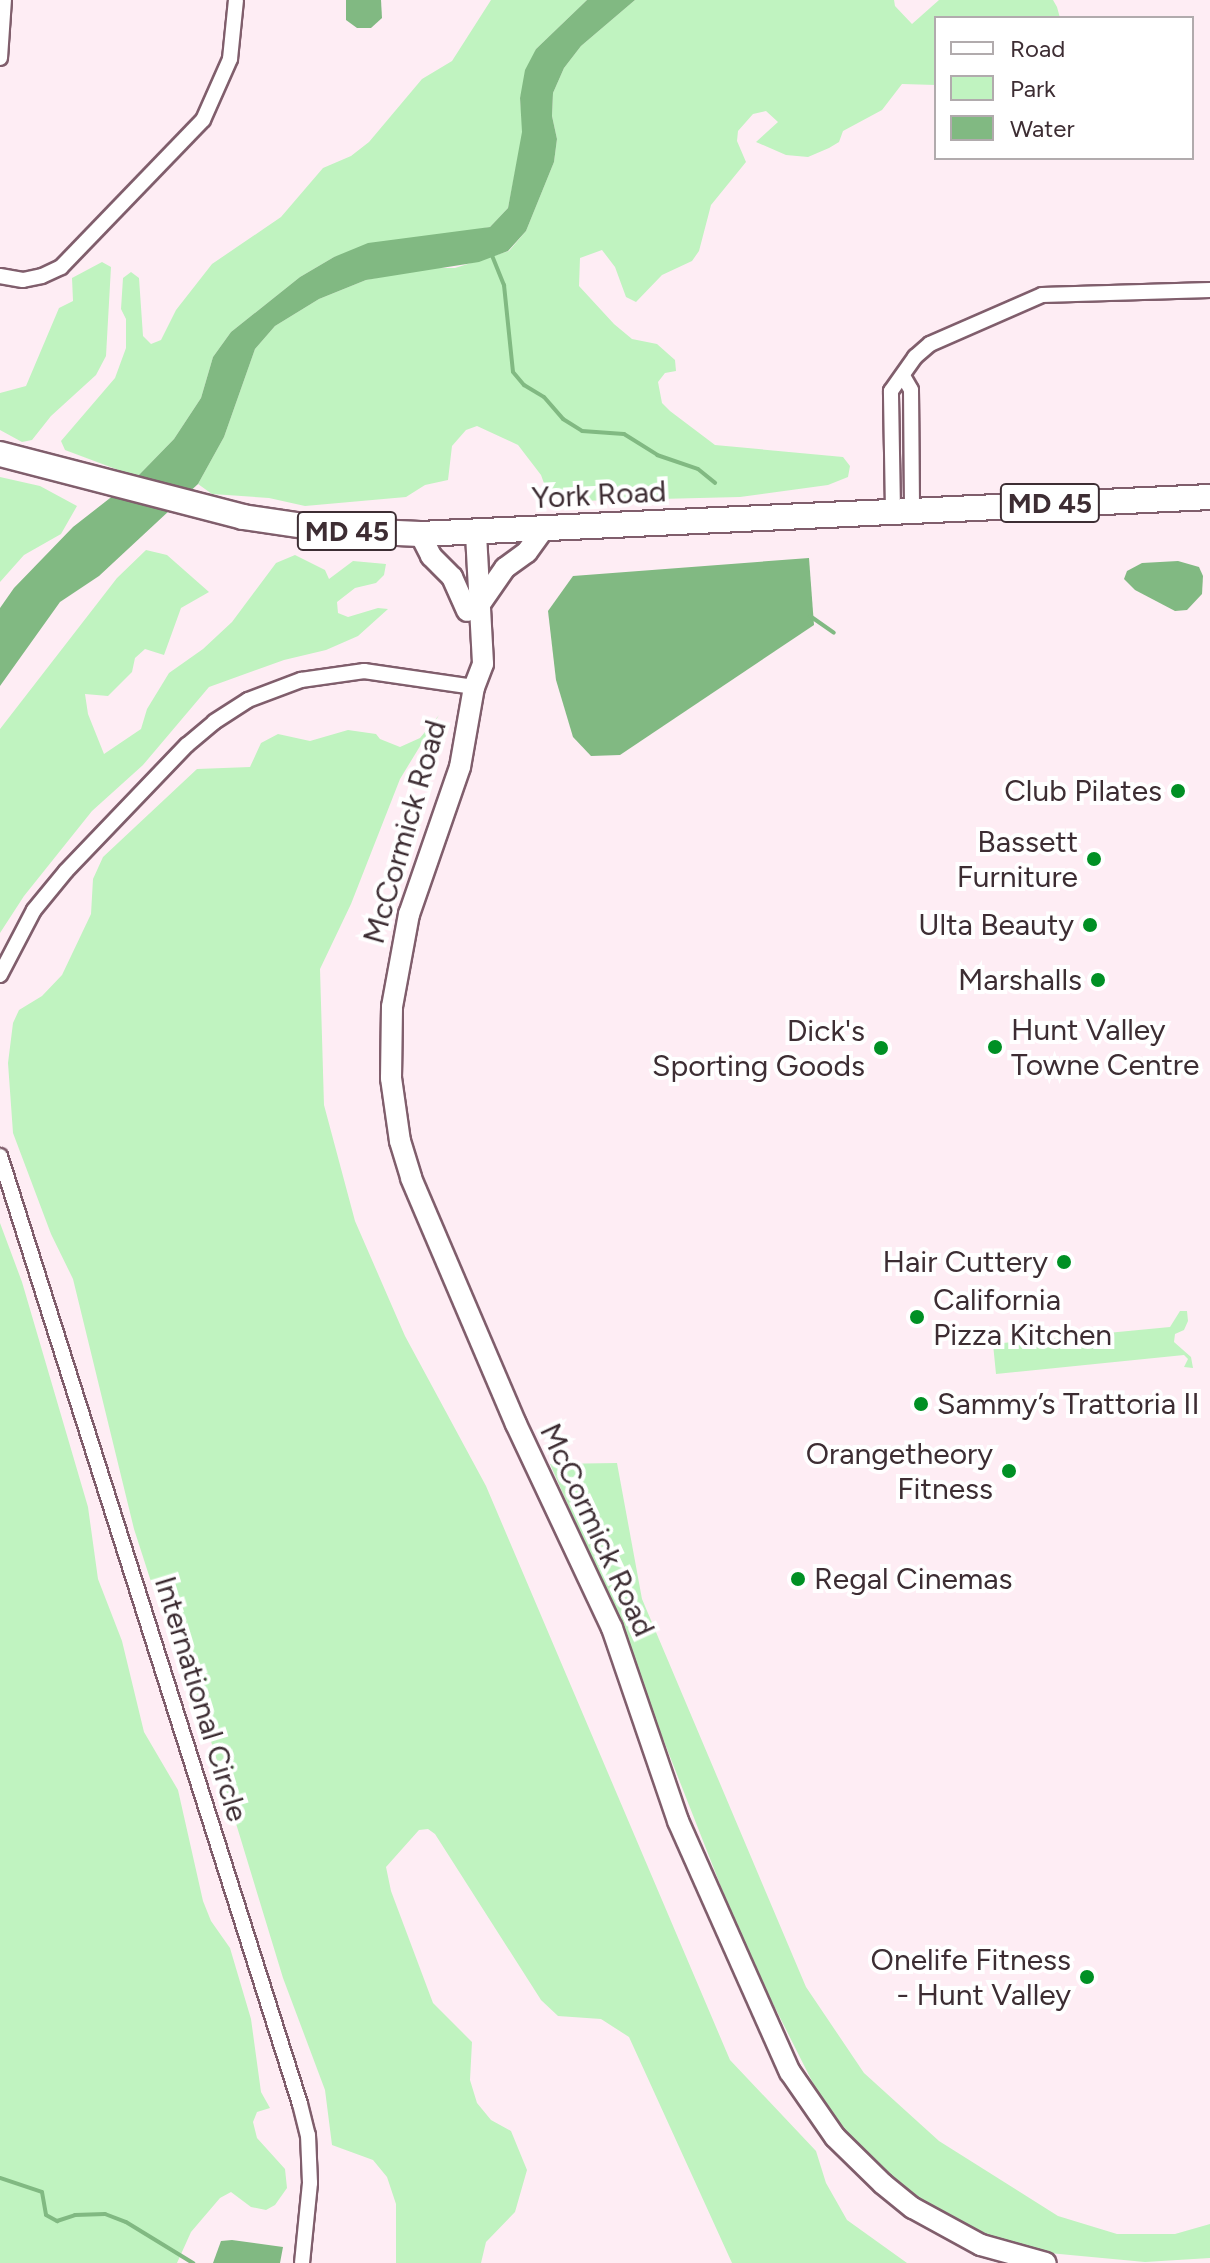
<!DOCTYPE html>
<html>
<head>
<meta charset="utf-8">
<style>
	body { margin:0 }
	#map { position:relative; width:1210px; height:2263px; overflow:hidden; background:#feedf4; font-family:Figtree,sans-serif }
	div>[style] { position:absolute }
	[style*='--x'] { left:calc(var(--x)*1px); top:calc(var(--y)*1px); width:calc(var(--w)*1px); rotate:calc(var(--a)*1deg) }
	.green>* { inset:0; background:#c0f3c0 }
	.water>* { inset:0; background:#81b982 }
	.stream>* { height:4px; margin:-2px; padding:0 2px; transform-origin:2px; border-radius:2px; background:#81b982 }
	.roads { filter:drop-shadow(2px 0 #805e6c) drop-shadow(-2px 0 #805e6c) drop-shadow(0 2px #805e6c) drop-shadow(0 -2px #805e6c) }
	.minor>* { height:14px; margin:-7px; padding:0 7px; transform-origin:7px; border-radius:7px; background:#fff }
	.secondary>* { height:20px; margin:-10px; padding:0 10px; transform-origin:10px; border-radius:10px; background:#fff }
	.primary>* { height:24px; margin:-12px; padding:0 12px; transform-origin:12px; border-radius:12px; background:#fff }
	.dots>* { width:22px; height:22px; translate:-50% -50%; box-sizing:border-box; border:4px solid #fff; border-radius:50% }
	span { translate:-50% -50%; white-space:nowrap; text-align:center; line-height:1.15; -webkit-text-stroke:8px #fff; paint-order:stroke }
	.shield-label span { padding:2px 6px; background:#fff; border:2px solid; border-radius:6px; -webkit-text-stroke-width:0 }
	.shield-label { font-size:28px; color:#3d2d33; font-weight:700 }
	.street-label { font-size:30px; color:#3d2d33 }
	.poi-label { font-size:30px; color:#3d2d33 }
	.right { translate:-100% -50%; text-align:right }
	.left { translate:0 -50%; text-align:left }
	.legend { position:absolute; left:934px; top:16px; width:260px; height:144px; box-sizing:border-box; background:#fff; border:2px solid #b1abad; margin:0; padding:10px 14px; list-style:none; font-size:24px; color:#3d2d33 }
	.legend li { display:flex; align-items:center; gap:16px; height:40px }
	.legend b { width:40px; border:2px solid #b1abad }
</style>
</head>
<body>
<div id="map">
	<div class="green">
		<div style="clip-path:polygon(491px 0,587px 0,536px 49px,520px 98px,523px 132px,508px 208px,490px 227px,334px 257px,300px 277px,231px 332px,213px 357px,201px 398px,174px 439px,137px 477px,65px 450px,61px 441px,115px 378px,126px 348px,126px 319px,121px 309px,123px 278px,131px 272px,139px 278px,143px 336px,151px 344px,161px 340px,176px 310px,212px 264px,281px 217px,323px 168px,351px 156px,369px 142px,422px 79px,452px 61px)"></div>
		<div style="clip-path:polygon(635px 0,894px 0,895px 6px,912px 24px,939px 0,1053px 0,1057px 7px,1060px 18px,936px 18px,936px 85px,902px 84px,882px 110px,843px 131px,839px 142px,829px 148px,808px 157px,786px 155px,756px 142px,778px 122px,766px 111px,753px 114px,738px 131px,737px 141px,746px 162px,711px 205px,699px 251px,692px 261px,662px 275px,636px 302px,626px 297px,615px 267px,602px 250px,580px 258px,579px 286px,614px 324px,632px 339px,657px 344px,675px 360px,676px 371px,665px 373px,658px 382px,662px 403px,670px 411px,715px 445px,843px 457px,850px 466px,848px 477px,828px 485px,740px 497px,578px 501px,545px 486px,541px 475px,518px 445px,477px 426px,466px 430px,452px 446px,448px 480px,425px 485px,406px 497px,305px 506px,269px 498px,212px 494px,198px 484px,224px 437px,255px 349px,275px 326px,319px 299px,366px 280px,426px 268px,455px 268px,509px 251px,526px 231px,554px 162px,557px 139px,552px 116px,553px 93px,564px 68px,581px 46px)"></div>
		<div style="clip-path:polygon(102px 262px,111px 267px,106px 356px,96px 375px,51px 416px,32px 440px,22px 442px,0 430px,0 393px,26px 386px,59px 308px,73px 301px,72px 278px)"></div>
		<div style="clip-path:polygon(0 477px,40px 486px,77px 506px,61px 534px,24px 555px,0 582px)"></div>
		<div style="clip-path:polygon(146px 550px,167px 555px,209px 592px,181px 608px,164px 655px,145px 649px,135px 658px,132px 672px,108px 696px,85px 694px,88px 714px,104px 754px,141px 729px,147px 709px,169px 673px,203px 649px,232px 622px,276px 563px,295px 555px,325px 570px,329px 579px,353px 561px,386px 564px,384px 575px,376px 583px,355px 588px,337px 602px,338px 613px,348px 617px,378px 608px,388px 609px,358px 636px,326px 650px,284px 660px,209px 687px,143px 765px,92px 811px,24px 896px,0 933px,0 729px,117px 578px)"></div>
		<div style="clip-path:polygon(439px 715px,400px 779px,351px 904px,320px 969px,324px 1105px,355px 1221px,405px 1336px,486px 1486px,730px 2060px,816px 2151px,826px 2183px,847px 2220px,907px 2263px,732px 2263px,629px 2037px,601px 2019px,558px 2016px,541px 2000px,435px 1834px,428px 1829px,419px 1830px,386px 1867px,391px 1891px,433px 2003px,472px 2042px,470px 2080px,477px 2103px,491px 2120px,511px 2131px,527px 2170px,515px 2212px,486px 2242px,481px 2263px,396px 2263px,396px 2204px,387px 2177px,373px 2160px,332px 2145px,325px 2090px,283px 1978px,179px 1636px,154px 1591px,134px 1529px,73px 1279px,51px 1234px,13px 1133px,8px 1063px,13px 1023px,19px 1010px,42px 996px,62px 975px,91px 914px,93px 879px,103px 857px,197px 769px,250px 767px,261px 743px,278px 734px,310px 741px,348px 730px,376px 734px,380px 739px,400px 747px,420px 738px)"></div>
		<div style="clip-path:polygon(0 1223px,22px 1282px,88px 1507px,98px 1579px,122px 1641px,144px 1732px,178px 1790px,203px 1901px,211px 1921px,230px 1948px,251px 2019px,261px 2092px,270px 2108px,257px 2112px,253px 2122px,257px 2138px,285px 2169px,287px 2188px,275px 2205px,266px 2210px,251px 2207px,231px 2192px,220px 2198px,191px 2232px,177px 2263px,0 2263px)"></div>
		<div style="clip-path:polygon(1180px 1311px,1187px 1311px,1188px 1321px,1184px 1330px,1175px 1334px,1174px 1342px,1191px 1357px,1193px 1368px,1184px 1367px,1188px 1359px,1184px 1355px,996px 1374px,993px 1344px,1170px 1327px)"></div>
		<div style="clip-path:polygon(617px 1463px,642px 1599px,806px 1987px,864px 2073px,939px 2141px,1058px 2216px,1117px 2234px,1175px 2234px,1210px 2224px,1210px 2258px,1145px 2262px,1049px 2253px,973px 2233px,889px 2178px,829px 2115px,745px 1948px,600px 1578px,550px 1464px)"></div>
	</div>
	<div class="water">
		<div style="clip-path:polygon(346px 0,381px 0,382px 18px,371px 28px,357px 28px,346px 20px)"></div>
		<div style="clip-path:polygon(587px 0,635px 0,581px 46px,564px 68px,553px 93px,552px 116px,557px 139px,554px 162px,526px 231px,508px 251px,479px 262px,366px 280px,319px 299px,275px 326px,255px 349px,224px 437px,198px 484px,99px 576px,60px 602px,0 686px,0 608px,14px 588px,73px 527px,137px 477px,174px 439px,201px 398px,213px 357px,231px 332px,300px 277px,334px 257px,368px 243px,490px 227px,508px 208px,522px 132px,520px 98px,525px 70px,536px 49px)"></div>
		<div style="clip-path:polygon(809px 558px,814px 625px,620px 755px,591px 756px,573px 737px,556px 680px,548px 611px,573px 576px)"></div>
		<div style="clip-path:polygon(1178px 561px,1199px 567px,1203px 576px,1202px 594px,1187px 610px,1175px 611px,1135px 590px,1124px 579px,1127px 571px,1142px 563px)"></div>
		<div style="clip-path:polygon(232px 2240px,283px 2247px,280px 2263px,213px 2263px,221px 2241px)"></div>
	</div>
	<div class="stream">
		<div style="--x:491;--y:253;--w:35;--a:68"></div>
		<div style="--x:504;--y:285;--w:87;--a:84.1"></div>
		<div style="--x:513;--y:372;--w:17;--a:50"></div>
		<div style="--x:524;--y:385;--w:23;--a:31"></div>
		<div style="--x:544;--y:397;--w:29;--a:49"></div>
		<div style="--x:563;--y:419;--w:22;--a:32"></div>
		<div style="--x:582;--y:431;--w:42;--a:4.1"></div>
		<div style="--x:624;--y:434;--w:39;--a:32"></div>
		<div style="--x:657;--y:455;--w:43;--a:18.9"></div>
		<div style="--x:698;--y:469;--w:22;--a:39"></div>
		<div style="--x:810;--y:616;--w:29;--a:35"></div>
		<div style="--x:0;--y:2178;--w:44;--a:18.4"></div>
		<div style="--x:42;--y:2192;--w:23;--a:80"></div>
		<div style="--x:46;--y:2215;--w:13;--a:29"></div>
		<div style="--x:57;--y:2221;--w:19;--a:-18"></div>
		<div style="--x:75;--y:2215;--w:30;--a:-2"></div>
		<div style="--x:105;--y:2214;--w:22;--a:21"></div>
		<div style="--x:126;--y:2222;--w:79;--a:31.5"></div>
	</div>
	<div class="roads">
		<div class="minor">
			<div style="--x:0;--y:58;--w:58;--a:-86.1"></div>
			<div style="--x:0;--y:276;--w:23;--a:10"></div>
			<div style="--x:23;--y:280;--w:19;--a:-12"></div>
			<div style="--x:42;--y:276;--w:21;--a:-25"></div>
			<div style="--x:61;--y:267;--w:204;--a:-46"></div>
			<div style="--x:203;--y:120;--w:67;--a:-66.1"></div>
			<div style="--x:230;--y:59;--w:59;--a:-84.2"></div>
			<div style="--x:903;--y:376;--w:16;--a:60"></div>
			<div style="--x:911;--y:390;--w:119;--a:89.5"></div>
			<div style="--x:893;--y:510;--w:119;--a:-91"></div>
			<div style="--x:891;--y:391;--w:42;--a:-54.8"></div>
			<div style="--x:915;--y:357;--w:20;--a:-41"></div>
			<div style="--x:930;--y:344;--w:122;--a:-23.6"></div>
			<div style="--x:1042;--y:295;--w:168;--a:-1.7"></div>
			<div style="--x:0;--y:975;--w:73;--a:-62.4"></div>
			<div style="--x:34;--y:910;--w:50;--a:-50.6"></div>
			<div style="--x:66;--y:871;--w:175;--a:-46.2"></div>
			<div style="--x:187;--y:745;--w:35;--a:-40"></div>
			<div style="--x:214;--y:722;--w:40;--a:-32.9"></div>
			<div style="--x:248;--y:700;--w:57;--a:-20.7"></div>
			<div style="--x:301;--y:680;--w:64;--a:-8.1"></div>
			<div style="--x:364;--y:671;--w:111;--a:8.3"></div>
			<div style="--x:0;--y:1156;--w:994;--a:72.44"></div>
			<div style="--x:300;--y:2104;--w:32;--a:76"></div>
			<div style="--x:308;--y:2135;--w:48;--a:87.6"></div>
			<div style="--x:310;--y:2183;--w:80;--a:95.7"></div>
		</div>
		<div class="secondary">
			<div style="--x:420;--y:534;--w:25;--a:63"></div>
			<div style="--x:431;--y:556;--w:30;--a:45"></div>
			<div style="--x:452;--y:577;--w:37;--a:66"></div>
			<div style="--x:476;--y:534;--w:130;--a:86.9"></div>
			<div style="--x:483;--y:664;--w:25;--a:111"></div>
			<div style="--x:474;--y:687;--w:81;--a:99.9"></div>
			<div style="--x:460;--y:767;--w:156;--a:109.1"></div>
			<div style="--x:409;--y:914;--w:95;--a:100.4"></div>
			<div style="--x:392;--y:1007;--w:71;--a:90.8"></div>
			<div style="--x:391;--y:1078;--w:64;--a:81.9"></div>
			<div style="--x:400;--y:1141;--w:39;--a:73"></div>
			<div style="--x:411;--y:1178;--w:267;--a:66.9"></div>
			<div style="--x:516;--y:1424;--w:225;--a:64.8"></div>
			<div style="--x:612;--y:1628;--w:204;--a:71.1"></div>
			<div style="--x:678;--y:1821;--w:275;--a:66"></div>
			<div style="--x:790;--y:2072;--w:79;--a:55.3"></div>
			<div style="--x:835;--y:2137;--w:67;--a:44.4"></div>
			<div style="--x:883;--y:2184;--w:38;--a:39"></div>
			<div style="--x:913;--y:2208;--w:77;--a:28.6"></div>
			<div style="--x:981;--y:2245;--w:67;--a:15.5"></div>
			<div style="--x:480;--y:604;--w:44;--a:-55.2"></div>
			<div style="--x:505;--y:568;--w:27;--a:-36"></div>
			<div style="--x:527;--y:552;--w:26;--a:-54"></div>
		</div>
		<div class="primary">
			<div style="--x:0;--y:454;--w:251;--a:14.5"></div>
			<div style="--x:243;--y:517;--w:89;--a:8.4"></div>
			<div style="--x:331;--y:530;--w:89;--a:2.6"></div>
			<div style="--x:420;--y:534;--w:791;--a:-2.68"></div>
		</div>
	</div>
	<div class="dots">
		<div style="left:1178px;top:791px;background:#009024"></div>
		<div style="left:1094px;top:859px;background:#009024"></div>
		<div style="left:1090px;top:925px;background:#009024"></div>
		<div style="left:1098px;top:980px;background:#009024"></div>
		<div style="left:995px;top:1047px;background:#009024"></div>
		<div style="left:881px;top:1048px;background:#009024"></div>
		<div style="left:1064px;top:1262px;background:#009024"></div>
		<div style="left:917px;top:1317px;background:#009024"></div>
		<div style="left:921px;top:1404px;background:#009024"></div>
		<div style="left:1009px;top:1471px;background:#009024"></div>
		<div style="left:798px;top:1579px;background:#009024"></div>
		<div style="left:1087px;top:1977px;background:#009024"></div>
	</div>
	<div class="shield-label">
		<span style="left:1050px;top:503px">MD 45</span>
		<span style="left:347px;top:531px">MD 45</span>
	</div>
	<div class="street-label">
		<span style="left:599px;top:495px;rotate:-3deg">York Road</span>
		<span style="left:405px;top:832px;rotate:-74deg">McCormick Road</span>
		<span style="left:597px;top:1530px;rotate:65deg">McCormick Road</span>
		<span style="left:201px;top:1699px;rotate:73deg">International Circle</span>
	</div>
	<div class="poi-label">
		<span class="right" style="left:1162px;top:791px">Club Pilates</span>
		<span class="right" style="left:1078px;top:859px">Bassett<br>Furniture</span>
		<span class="right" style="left:1074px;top:925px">Ulta Beauty</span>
		<span class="right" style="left:1082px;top:980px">Marshalls</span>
		<span class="left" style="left:1011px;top:1047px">Hunt Valley<br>Towne Centre</span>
		<span class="right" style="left:865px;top:1048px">Dick's<br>Sporting Goods</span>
		<span class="right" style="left:1048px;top:1262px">Hair Cuttery</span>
		<span class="left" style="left:933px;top:1317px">California<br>Pizza Kitchen</span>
		<span class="left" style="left:937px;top:1404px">Sammy’s Trattoria II</span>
		<span class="right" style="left:993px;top:1471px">Orangetheory<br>Fitness</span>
		<span class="left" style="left:814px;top:1579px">Regal Cinemas</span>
		<span class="right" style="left:1071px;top:1977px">Onelife Fitness<br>- Hunt Valley</span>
	</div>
	<ul class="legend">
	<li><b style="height:10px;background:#fff"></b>Road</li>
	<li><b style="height:22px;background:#c0f3c0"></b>Park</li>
	<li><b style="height:22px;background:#81b982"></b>Water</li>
	</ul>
</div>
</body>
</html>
